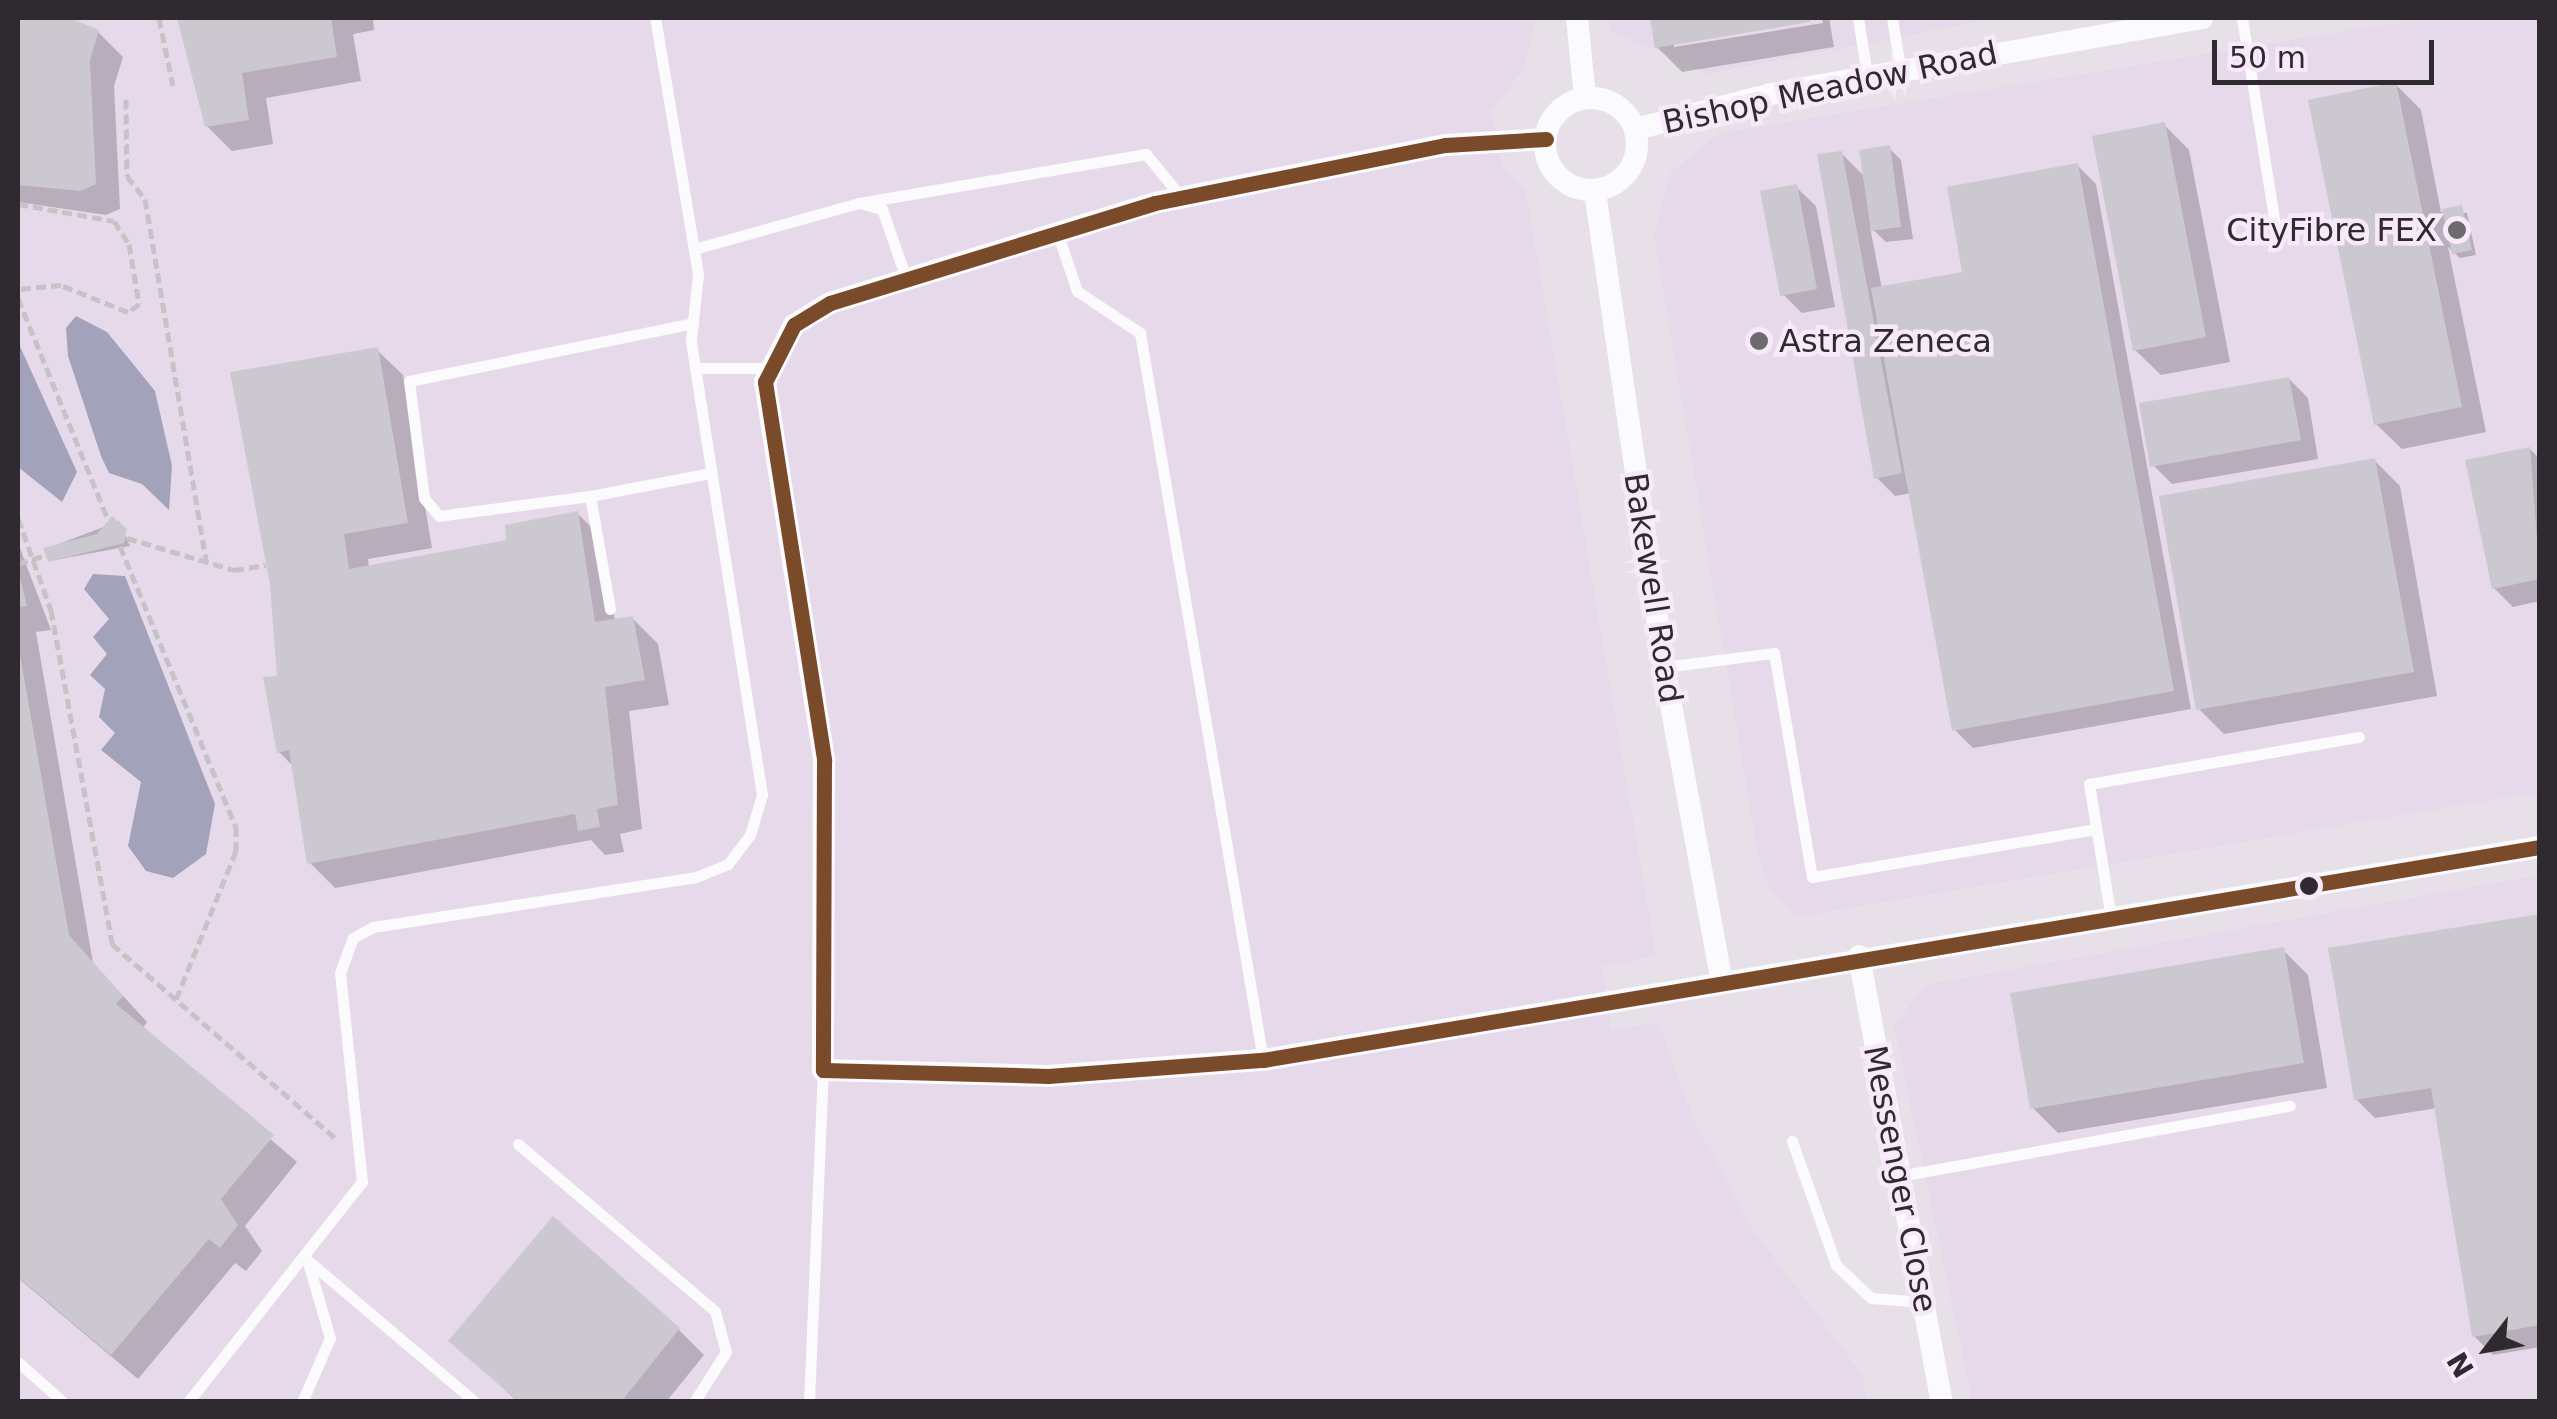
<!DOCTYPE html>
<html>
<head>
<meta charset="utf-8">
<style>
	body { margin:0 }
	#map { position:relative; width:2557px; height:1419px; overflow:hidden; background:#e7e0e8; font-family:"DejaVu Sans",sans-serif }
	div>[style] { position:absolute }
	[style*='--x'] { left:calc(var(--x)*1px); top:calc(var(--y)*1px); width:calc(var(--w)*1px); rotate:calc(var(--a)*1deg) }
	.built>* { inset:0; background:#e6d9e9 }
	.water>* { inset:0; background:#a2a2bb }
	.shadow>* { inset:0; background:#0003 }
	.building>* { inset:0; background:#ccc8cf }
	.path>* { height:5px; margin-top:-2.5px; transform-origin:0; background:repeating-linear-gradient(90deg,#c5c3c5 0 10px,transparent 0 15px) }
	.lane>* { height:11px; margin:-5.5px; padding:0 5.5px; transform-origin:5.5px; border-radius:5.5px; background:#fbfafc }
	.street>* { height:22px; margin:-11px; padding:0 11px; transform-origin:11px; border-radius:11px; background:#fbfafc }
	.street>.ring { margin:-11px; padding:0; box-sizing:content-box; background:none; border:22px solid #fbfafc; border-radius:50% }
	.bus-1>* { height:15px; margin:-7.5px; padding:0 7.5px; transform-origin:7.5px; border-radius:7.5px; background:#7a4b2a }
	.dots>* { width:28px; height:28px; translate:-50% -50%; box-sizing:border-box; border:5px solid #f7e9f9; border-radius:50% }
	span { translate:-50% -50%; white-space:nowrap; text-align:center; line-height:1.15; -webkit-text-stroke:9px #f7e9f9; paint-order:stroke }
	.street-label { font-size:32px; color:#2f2a30 }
	.poi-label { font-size:32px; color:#2f2a30 }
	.right { translate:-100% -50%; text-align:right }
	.left { translate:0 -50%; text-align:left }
	.frame { position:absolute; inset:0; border:20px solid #2f2a30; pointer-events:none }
	.north { position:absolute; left:2437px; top:1299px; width:100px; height:100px; -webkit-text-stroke:8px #f7e9f9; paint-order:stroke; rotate:239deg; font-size:28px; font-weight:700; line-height:40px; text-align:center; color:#2f2a30 }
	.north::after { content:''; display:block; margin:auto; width:35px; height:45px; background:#2f2a30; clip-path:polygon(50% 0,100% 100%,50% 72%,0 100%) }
	.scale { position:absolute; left:2212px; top:40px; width:222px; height:45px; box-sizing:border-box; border:5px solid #2f2a30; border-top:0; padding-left:12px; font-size:30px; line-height:35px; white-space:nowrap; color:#2f2a30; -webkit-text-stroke:8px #f7e9f9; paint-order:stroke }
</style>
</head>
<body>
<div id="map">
	<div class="built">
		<div style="clip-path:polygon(18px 18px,1535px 18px,1525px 68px,1491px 111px,1502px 166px,1526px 191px,1656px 956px,1602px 966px,1611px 1031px,1658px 1022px,1693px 1118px,1752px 1229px,1862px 1374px,1867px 1401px,18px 1401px)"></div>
		<div style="clip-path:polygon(1608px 18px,1996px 18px,1708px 74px,1610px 30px)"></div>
		<div style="clip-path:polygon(2426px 18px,2539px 18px,2539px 792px,1796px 917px,1768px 886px,1757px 852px,1654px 235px,1670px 173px,1720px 133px)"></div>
		<div style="clip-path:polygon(2539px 875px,2539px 1401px,1972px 1401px,1894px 1026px,1926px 985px)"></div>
	</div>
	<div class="water">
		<div style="clip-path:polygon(76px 316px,107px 332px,155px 391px,172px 466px,169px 510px,142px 484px,109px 473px,101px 456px,68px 356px,66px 328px)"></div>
		<div style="clip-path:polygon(18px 342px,77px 472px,62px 502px,18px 467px)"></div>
		<div style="clip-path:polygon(93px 574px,125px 576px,215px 804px,206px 854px,173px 878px,146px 871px,128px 846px,141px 782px,101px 750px,115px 733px,99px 717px,105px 689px,90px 675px,107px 654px,93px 637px,109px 619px,84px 589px)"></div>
	</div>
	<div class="shadow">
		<div style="clip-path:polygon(18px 18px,98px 32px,123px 57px,114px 86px,120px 209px,106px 215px,18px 202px)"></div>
		<div style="clip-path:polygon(181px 18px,373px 18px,374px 30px,353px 34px,361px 81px,266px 98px,273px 144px,232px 151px,207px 126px)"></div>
		<div style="clip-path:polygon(evenodd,1652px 18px,1829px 18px,1834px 47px,1682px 72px,1657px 47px,1652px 18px,1822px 18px,1823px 23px,1674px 47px,1674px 42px,1822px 18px)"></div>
		<div style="clip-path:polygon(2396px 85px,2421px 110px,2441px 212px,2467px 213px,2476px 255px,2460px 258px,2448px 247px,2486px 432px,2402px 449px,2376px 424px)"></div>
		<div style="clip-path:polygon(2164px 125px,2189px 150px,2230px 362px,2161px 375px,2135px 350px)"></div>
		<div style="clip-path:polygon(1889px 148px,1901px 160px,1913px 239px,1886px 242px,1870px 227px,1882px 289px,1965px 274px,2077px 165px,2096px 184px,2191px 709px,1973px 748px,1954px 729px,1911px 493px,1895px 496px,1876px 477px,1841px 153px,1866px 178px)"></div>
		<div style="clip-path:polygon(1796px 187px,1816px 206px,1835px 307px,1802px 313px,1783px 294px)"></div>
		<div style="clip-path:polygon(377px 350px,403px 375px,432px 548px,368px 559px,369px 568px,509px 542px,577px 513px,602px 538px,615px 621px,633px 619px,658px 644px,669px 705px,629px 711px,642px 829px,620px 834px,624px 852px,605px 855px,591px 840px,335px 888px,310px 863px,294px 767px,279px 752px,280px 679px)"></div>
		<div style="clip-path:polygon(2289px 379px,2308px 398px,2318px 459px,2172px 484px,2153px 465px)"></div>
		<div style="clip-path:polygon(2530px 449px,2540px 459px,2540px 601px,2513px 607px,2494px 588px)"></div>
		<div style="clip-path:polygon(2375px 461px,2400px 486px,2437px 696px,2224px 734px,2199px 709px)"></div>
		<div style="clip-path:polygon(119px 521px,130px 546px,50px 561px,46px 549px)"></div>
		<div style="clip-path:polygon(18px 543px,51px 630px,36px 632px,93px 963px,147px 1022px,142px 1029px,297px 1162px,245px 1226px,262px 1251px,246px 1271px,235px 1263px,138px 1379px,18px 1278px)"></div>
		<div style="clip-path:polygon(2540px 917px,2540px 1347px,2493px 1355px,2474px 1336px,2437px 1108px,2375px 1118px,2356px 1099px)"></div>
		<div style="clip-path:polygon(2283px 950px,2308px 975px,2327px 1088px,2058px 1133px,2033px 1108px)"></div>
		<div style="clip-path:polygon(679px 1330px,704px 1355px,666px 1402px,518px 1402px,452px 1341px)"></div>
	</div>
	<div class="building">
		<div style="clip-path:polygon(18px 18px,70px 18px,99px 30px,90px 60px,96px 184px,80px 191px,18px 185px)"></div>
		<div style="clip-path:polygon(177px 18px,331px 18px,337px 57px,242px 73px,249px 120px,205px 127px)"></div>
		<div style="clip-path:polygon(1650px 18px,1810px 18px,1810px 22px,1655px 48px)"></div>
		<div style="clip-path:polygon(2396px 82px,2462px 407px,2374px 425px,2308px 100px)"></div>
		<div style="clip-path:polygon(2165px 122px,2206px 337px,2133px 351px,2092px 136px)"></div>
		<div style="clip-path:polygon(1890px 145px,1901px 227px,1871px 231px,1859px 150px)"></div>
		<div style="clip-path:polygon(1842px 151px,1902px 473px,1874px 479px,1817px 154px)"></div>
		<div style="clip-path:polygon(2078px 163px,2174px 691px,1952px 731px,1871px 288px,1962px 272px,1947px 187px)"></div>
		<div style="clip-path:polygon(1797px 184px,1817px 289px,1780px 296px,1760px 191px)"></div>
		<div style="clip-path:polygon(2462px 205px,2472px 250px,2452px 254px,2442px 209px)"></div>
		<div style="clip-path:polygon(378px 347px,408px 523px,344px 534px,349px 569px,506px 540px,505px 525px,578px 511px,595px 622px,633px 616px,645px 680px,605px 687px,618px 805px,597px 809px,600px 827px,578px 831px,575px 814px,307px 864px,289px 750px,277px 753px,263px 677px,277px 676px,270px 585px,230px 372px)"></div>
		<div style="clip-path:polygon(2289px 377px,2301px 440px,2150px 467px,2139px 403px)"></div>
		<div style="clip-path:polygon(2530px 447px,2540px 579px,2492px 589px,2465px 460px)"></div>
		<div style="clip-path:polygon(2375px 458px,2414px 672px,2196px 710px,2159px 496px)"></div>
		<div style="clip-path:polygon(112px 516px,127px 529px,124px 543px,48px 562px,43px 548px,97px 534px)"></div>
		<div style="clip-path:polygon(18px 569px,27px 606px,18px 607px)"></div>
		<div style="clip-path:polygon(19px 649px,69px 935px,123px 996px,116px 1004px,274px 1135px,221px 1199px,238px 1225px,220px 1248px,209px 1239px,111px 1355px,18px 1277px)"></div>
		<div style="clip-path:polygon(2540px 914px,2540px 1325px,2472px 1337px,2431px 1088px,2354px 1100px,2328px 948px)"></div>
		<div style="clip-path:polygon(2284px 947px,2304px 1063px,2030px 1109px,2010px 993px)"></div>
		<div style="clip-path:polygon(553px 1216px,680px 1328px,621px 1402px,519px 1402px,448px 1341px)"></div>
	</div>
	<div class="path">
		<div style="--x:159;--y:18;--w:69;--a:78.4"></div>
		<div style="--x:126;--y:99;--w:77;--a:89.3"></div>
		<div style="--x:127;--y:176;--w:29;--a:52"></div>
		<div style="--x:145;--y:199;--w:367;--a:80.4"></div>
		<div style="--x:18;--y:204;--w:97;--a:10"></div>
		<div style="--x:114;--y:221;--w:27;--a:57"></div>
		<div style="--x:129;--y:244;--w:61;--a:80.5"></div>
		<div style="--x:139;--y:304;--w:14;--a:144"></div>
		<div style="--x:128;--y:312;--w:72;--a:-158.1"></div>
		<div style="--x:61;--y:285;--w:43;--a:174.7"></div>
		<div style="--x:18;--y:298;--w:236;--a:67.9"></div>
		<div style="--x:18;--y:518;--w:98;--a:70.3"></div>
		<div style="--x:51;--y:610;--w:340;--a:79.6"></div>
		<div style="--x:112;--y:944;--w:297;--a:41"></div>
		<div style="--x:127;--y:538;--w:112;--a:16.7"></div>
		<div style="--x:234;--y:570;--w:32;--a:-9"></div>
		<div style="--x:120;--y:546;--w:304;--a:67.6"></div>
		<div style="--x:236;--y:827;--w:24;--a:90"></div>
		<div style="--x:236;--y:851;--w:163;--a:112"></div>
		<div style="--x:18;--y:564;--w:28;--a:-18"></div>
	</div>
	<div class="lane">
		<div style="--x:1858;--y:18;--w:58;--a:81"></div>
		<div style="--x:1892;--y:18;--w:51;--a:80.9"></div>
		<div style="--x:2242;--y:18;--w:215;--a:80.9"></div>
		<div style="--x:859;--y:203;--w:291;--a:-9.7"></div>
		<div style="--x:1146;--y:154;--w:55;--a:50.9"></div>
		<div style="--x:1057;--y:232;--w:62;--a:71.3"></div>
		<div style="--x:1077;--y:291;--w:76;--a:33.7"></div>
		<div style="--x:1140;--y:333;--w:737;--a:80.4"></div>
		<div style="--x:694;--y:249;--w:171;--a:-15.6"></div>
		<div style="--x:859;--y:203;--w:24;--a:15"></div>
		<div style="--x:882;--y:209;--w:73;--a:70.8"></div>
		<div style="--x:695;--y:368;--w:75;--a:0"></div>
		<div style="--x:590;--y:496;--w:152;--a:172.5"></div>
		<div style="--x:439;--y:516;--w:23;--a:-130"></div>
		<div style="--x:424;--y:498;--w:118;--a:-97.3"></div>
		<div style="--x:409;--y:381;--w:290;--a:-11.5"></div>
		<div style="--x:610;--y:609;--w:115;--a:-100"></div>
		<div style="--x:590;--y:496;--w:123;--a:-10.8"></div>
		<div style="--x:1664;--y:667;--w:111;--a:-7.3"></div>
		<div style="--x:1774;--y:653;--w:227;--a:80.4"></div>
		<div style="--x:1812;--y:877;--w:288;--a:-9.6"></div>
		<div style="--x:2111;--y:918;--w:136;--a:-99.3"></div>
		<div style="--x:2089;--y:784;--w:274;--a:-9.9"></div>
		<div style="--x:1792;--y:1141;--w:132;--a:70.5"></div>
		<div style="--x:1836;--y:1265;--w:48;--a:43.3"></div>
		<div style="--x:1871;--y:1298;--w:52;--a:4.4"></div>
		<div style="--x:518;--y:1144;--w:258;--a:40.3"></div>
		<div style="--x:715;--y:1311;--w:42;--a:75"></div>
		<div style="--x:726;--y:1352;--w:59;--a:122.6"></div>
		<div style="--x:1899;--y:1176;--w:397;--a:-10.2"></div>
		<div style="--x:306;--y:1259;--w:221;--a:40.2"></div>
		<div style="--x:18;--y:1362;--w:60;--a:41.6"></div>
		<div style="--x:188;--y:1402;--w:280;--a:-51.7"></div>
		<div style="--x:362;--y:1182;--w:210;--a:-96"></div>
		<div style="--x:340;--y:973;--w:37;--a:-70"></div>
		<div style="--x:353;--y:938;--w:23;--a:-29"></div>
		<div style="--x:373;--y:927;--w:327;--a:-8.8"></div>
		<div style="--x:696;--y:877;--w:35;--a:-22"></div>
		<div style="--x:728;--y:864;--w:36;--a:-53"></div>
		<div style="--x:750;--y:835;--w:42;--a:-73.3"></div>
		<div style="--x:762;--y:795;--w:461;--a:-98.9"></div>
		<div style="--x:691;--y:340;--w:66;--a:-83.9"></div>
		<div style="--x:698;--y:274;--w:260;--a:-99.5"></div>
		<div style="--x:302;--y:1402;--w:70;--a:-66.4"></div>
		<div style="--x:330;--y:1338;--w:78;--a:-106.3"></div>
		<div style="--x:809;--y:1402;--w:332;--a:-87.6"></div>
	</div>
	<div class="street">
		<div style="--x:1577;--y:18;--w:80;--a:84.3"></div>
		<div class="ring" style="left:1545px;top:98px;width:70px;height:70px"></div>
		<div style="--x:1636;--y:129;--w:139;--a:-14.5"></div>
		<div style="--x:1771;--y:94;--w:438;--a:-10"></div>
		<div style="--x:1546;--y:139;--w:101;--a:176.6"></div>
		<div style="--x:1445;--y:145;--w:296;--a:168.7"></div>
		<div style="--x:1155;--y:203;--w:340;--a:162.9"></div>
		<div style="--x:830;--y:303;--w:42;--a:148.6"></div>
		<div style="--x:794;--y:325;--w:64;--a:117"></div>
		<div style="--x:765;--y:382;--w:383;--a:81.1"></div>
		<div style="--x:824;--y:760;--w:310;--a:90.2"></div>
		<div style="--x:823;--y:1070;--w:225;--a:1.5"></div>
		<div style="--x:1048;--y:1076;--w:216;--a:-4.3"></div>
		<div style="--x:1263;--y:1060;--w:1295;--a:-9.47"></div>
		<div style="--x:1595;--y:192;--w:480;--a:81.7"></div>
		<div style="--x:1664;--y:667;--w:321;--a:79.6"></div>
		<div style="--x:1859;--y:956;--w:454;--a:79.5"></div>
	</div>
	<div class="bus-1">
		<div style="--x:1546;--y:139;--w:101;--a:176.6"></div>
		<div style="--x:1445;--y:145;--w:296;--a:168.7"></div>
		<div style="--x:1155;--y:203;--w:340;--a:162.9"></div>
		<div style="--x:830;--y:303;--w:42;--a:148.6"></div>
		<div style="--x:794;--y:325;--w:64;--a:117"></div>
		<div style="--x:765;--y:382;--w:383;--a:81.1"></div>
		<div style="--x:824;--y:760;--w:310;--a:90.2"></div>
		<div style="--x:823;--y:1070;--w:225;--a:1.5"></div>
		<div style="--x:1048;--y:1076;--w:216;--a:-4.3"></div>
		<div style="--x:1263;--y:1060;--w:1295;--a:-9.47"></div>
	</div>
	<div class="dots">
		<div style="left:2457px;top:230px;background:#6f6a70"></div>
		<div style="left:1759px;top:341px;background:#6f6a70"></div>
		<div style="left:2309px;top:886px;background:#2f2a30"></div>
	</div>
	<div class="street-label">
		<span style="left:1830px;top:88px;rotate:-12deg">Bishop Meadow Road</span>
		<span style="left:1653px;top:588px;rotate:81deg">Bakewell Road</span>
		<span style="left:1900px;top:1179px;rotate:79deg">Messenger Close</span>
	</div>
	<div class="poi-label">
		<span class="right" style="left:2437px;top:230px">CityFibre FEX</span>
		<span class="left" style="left:1779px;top:341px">Astra Zeneca</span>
	</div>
	<div class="frame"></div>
	<div class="north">N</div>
	<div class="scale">50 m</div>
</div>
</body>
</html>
